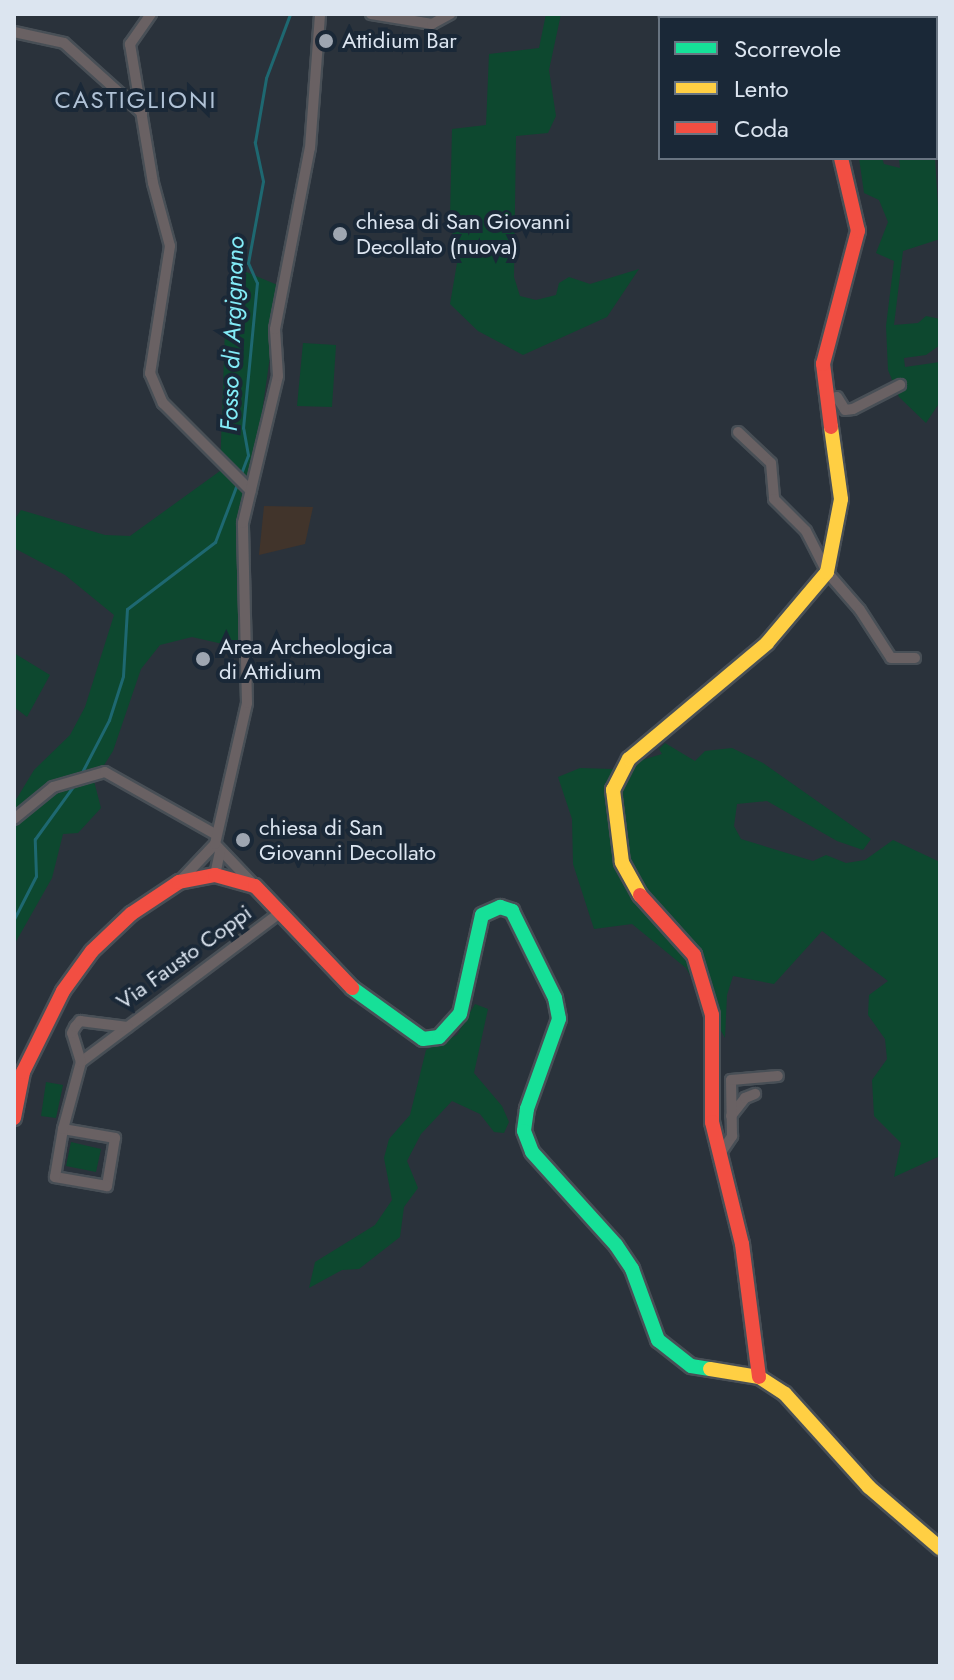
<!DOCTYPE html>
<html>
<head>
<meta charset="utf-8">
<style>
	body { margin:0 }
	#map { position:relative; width:954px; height:1680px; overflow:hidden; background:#2a323b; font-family:Jost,sans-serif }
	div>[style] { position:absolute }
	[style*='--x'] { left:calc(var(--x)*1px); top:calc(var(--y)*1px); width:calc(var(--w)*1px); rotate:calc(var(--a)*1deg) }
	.industrial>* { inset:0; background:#41342b }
	.green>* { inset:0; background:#0d482f }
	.stream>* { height:3px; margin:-1.5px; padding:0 1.5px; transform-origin:1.5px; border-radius:1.5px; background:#1e6871 }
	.roads { filter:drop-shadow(2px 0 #484f56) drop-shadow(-2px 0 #484f56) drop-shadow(0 2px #484f56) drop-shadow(0 -2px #484f56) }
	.street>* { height:10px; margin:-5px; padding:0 5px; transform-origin:5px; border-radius:5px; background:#696163 }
	.fast>* { height:14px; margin:-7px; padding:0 7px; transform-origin:7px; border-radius:7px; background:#16e098 }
	.slow>* { height:14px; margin:-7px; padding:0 7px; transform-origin:7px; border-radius:7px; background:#ffcf43 }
	.jam>* { height:14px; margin:-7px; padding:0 7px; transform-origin:7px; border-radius:7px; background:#f24e42 }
	.dots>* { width:22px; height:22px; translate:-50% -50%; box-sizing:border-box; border:4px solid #1a2837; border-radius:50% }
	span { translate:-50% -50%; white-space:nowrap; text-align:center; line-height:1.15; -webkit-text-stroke:8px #1a2837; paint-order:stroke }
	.poi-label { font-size:22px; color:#dce5f0 }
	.left { translate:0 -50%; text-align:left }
	.street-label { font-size:22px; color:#dce5f0 }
	.neighbourhood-label { font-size:24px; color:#b0c2d6; letter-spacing:2px }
	.water-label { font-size:24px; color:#83ecf8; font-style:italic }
	.frame { position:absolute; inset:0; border:16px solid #dce5f0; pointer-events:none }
	.legend { position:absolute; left:658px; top:16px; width:280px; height:144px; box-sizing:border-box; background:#1a2837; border:2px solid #687481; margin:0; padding:10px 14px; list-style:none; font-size:24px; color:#dce5f0 }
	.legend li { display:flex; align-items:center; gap:16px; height:40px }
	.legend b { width:40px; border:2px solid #687481 }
</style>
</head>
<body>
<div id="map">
	<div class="industrial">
		<div style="clip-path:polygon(264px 506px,313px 507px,305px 544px,259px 555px)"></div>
	</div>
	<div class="green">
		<div style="clip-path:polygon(546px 14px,561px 14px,549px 70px,556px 116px,548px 133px,516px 136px,514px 277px,520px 296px,536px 300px,556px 295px,559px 283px,569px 277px,590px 284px,639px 269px,607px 317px,523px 355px,478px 331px,450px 304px,457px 263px,450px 217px,452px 129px,486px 125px,489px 54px,539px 48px)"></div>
		<div style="clip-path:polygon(869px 14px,940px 14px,936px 156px,936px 18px)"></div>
		<div style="clip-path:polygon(859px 158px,882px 158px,884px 164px,900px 168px,899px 158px,935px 158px,940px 239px,903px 251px,894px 325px,918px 323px,926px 316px,940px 319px,940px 345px,926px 355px,904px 358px,905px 367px,940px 362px,940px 402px,926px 423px,899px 397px,888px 370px,886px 326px,894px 261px,876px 253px,888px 222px,879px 200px,864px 193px)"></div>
		<div style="clip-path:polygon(244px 271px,280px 286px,246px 525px,249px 650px,192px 637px,160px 645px,141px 669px,113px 751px,94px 781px,101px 808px,78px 833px,63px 834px,52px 878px,14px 945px,14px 803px,34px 770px,70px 735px,85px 707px,114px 615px,65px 575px,14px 548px,14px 520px,21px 510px,105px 535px,130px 536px,220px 471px,225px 329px)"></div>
		<div style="clip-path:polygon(303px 343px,336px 345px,332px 407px,297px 406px)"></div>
		<div style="clip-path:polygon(14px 653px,50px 675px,27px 717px,14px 707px)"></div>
		<div style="clip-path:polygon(665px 743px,695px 761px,705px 751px,732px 748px,763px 763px,871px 839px,863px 850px,837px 841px,767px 801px,737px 804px,734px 826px,741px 839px,813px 861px,826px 855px,846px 863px,865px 860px,893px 840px,940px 862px,940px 1156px,894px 1177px,901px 1143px,874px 1116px,872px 1080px,887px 1059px,885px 1039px,868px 1015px,869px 995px,888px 981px,822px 931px,774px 984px,733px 976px,727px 995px,725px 1038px,686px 968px,632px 924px,594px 929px,573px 864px,572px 819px,558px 777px,580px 768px,612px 769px,662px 754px,659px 749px)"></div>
		<div style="clip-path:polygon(475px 1004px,488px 1009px,474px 1073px,502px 1106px,509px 1122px,504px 1133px,494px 1132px,480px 1114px,452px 1101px,421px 1134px,407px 1161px,418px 1188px,404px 1207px,400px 1237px,359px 1269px,342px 1270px,309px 1288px,315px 1262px,375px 1225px,392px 1200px,384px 1158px,389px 1139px,410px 1115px,426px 1050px,457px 1035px)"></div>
		<div style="clip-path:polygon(46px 1082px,63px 1085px,56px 1118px,41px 1116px)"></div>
		<div style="clip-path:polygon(71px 1142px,101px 1149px,96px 1172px,66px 1166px)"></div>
	</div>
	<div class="stream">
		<div style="--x:81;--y:774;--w:61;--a:-62.6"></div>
		<div style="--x:109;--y:720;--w:46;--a:-72.3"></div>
		<div style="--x:123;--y:676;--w:67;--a:-86.6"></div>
		<div style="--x:127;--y:609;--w:111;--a:-37.3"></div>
		<div style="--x:215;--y:542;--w:93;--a:-69.2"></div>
		<div style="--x:248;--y:455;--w:27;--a:-100"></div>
		<div style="--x:243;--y:428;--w:146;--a:-84.5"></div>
		<div style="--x:257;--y:283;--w:22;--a:-114"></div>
		<div style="--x:248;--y:263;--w:83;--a:-79.6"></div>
		<div style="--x:263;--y:181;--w:40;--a:-102"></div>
		<div style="--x:255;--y:142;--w:65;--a:-80.2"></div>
		<div style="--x:266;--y:78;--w:68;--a:-69.4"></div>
		<div style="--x:14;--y:919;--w:48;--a:-62.9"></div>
		<div style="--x:36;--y:876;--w:37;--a:-92"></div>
		<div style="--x:35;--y:839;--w:68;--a:-54"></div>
	</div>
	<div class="roads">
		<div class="street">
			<div style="--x:151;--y:14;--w:37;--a:125"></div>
			<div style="--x:130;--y:44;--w:141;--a:80.6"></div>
			<div style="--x:153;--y:183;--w:65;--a:74.9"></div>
			<div style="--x:170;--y:246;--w:129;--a:98.9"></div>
			<div style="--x:150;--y:373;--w:33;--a:67"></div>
			<div style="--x:163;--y:403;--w:124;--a:45"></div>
			<div style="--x:371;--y:14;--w:62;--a:9.3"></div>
			<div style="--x:432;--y:24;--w:21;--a:-29"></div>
			<div style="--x:664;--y:14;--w:4;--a:63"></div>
			<div style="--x:14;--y:32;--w:51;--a:12.4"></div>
			<div style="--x:64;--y:43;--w:105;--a:41.9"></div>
			<div style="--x:829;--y:399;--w:8;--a:-14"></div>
			<div style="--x:837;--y:397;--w:15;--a:58"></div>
			<div style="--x:845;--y:410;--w:8;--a:-7"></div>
			<div style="--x:853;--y:409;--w:53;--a:-27.1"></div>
			<div style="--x:738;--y:432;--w:45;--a:43.2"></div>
			<div style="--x:771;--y:463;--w:36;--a:85"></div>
			<div style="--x:774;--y:499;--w:45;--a:45"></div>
			<div style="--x:806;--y:531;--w:46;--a:62.9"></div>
			<div style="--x:827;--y:572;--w:50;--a:49"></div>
			<div style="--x:860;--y:610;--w:57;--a:57.1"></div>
			<div style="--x:891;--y:658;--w:24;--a:0"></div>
			<div style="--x:14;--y:819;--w:50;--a:-39.4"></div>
			<div style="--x:53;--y:787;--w:54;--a:-16.1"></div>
			<div style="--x:105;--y:772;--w:126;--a:29.4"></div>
			<div style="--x:215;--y:844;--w:58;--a:46.4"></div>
			<div style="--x:215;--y:875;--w:25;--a:-78"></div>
			<div style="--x:180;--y:881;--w:51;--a:-46.6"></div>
			<div style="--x:215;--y:844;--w:145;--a:-77.2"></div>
			<div style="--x:247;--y:703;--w:180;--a:-91.3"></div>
			<div style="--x:243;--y:523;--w:151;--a:-76.6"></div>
			<div style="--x:278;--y:376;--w:47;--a:-93.7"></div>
			<div style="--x:275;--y:329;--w:184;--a:-79.1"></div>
			<div style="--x:310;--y:148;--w:134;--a:-85.7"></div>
			<div style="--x:81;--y:1062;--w:250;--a:-36.9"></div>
			<div style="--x:731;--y:1116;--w:23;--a:-52"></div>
			<div style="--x:745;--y:1098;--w:11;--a:-22"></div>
			<div style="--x:63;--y:1129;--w:53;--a:9.8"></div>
			<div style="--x:115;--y:1138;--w:49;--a:99.5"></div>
			<div style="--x:107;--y:1186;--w:53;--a:-170.2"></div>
			<div style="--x:55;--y:1177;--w:49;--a:-80.5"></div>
			<div style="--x:63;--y:1129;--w:69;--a:-75"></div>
			<div style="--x:81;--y:1062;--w:30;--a:-107"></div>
			<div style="--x:72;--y:1033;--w:7;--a:-63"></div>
			<div style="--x:75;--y:1027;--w:8;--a:-50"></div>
			<div style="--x:80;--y:1021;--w:48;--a:7.1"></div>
			<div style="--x:720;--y:1154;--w:22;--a:-56"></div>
			<div style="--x:732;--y:1136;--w:56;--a:-91"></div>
			<div style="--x:731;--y:1080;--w:47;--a:-4.9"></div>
		</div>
		<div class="fast">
			<div style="--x:352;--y:988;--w:87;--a:35.7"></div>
			<div style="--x:423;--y:1039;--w:16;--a:-7"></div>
			<div style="--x:439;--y:1037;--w:31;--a:-48"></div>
			<div style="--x:460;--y:1014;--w:101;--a:-77.5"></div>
			<div style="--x:482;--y:915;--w:20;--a:-24"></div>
			<div style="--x:500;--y:907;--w:13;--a:18"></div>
			<div style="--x:512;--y:911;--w:97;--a:63.7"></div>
			<div style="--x:555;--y:998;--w:21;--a:79"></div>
			<div style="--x:559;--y:1019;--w:96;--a:109.6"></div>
			<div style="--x:527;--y:1109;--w:22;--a:98"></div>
			<div style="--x:524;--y:1131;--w:22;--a:69"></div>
			<div style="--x:532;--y:1152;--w:125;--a:47.9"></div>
			<div style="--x:616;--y:1245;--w:29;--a:56"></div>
			<div style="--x:632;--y:1269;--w:76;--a:69.9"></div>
			<div style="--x:658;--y:1340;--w:42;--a:38.2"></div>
			<div style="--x:691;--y:1366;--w:19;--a:9"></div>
		</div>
		<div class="slow">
			<div style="--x:640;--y:895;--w:38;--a:-119"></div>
			<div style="--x:622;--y:862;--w:73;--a:-97.1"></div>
			<div style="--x:613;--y:790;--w:35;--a:-63"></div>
			<div style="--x:629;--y:759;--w:180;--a:-40"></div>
			<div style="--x:767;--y:643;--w:93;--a:-49.8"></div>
			<div style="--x:827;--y:572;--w:74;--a:-79.1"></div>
			<div style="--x:841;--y:499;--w:73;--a:-97.9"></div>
			<div style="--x:710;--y:1369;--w:50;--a:9.3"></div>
			<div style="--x:759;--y:1377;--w:31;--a:33"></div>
			<div style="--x:785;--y:1394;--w:125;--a:47.9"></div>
			<div style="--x:869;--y:1487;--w:94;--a:40.7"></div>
		</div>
		<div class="jam">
			<div style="--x:831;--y:427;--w:64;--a:-97.2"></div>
			<div style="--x:823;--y:364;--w:138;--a:-75.3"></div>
			<div style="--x:858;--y:231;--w:75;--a:-103.1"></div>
			<div style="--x:640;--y:895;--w:81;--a:48"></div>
			<div style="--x:694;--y:955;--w:63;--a:73.3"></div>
			<div style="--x:712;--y:1015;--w:107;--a:90"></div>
			<div style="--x:712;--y:1122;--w:126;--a:76.2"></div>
			<div style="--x:742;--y:1244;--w:134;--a:82.7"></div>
			<div style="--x:14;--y:1118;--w:47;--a:-78.9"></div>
			<div style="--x:23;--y:1072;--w:90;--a:-63.7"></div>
			<div style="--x:63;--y:991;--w:49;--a:-54.1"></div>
			<div style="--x:92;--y:951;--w:54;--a:-43.5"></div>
			<div style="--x:131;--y:914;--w:58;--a:-33.7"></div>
			<div style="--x:179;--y:882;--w:37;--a:-11"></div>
			<div style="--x:215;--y:875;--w:41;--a:15.4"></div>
			<div style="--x:255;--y:886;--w:141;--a:46.4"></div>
		</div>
	</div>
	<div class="dots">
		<div style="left:326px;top:41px;background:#9ea6b1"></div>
		<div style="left:340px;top:234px;background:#9ea6b1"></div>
		<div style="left:203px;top:659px;background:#9ea6b1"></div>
		<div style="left:243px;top:840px;background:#9ea6b1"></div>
	</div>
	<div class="poi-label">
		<span class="left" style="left:342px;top:41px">Attidium Bar</span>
		<span class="left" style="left:356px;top:234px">chiesa di San Giovanni<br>Decollato (nuova)</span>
		<span class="left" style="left:219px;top:659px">Area Archeologica<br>di Attidium</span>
		<span class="left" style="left:259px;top:840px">chiesa di San<br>Giovanni Decollato</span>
	</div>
	<div class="street-label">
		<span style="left:184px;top:957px;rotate:-36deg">Via Fausto Coppi</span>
	</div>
	<div class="neighbourhood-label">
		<span style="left:136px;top:100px">CASTIGLIONI</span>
	</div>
	<div class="water-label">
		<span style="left:232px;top:334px;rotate:-88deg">Fosso di Argignano</span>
	</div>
	<div class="frame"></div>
	<ul class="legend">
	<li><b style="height:10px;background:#16e098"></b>Scorrevole</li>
	<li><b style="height:10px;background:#ffcf43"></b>Lento</li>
	<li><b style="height:10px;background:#f24e42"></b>Coda</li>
	</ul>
</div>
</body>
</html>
